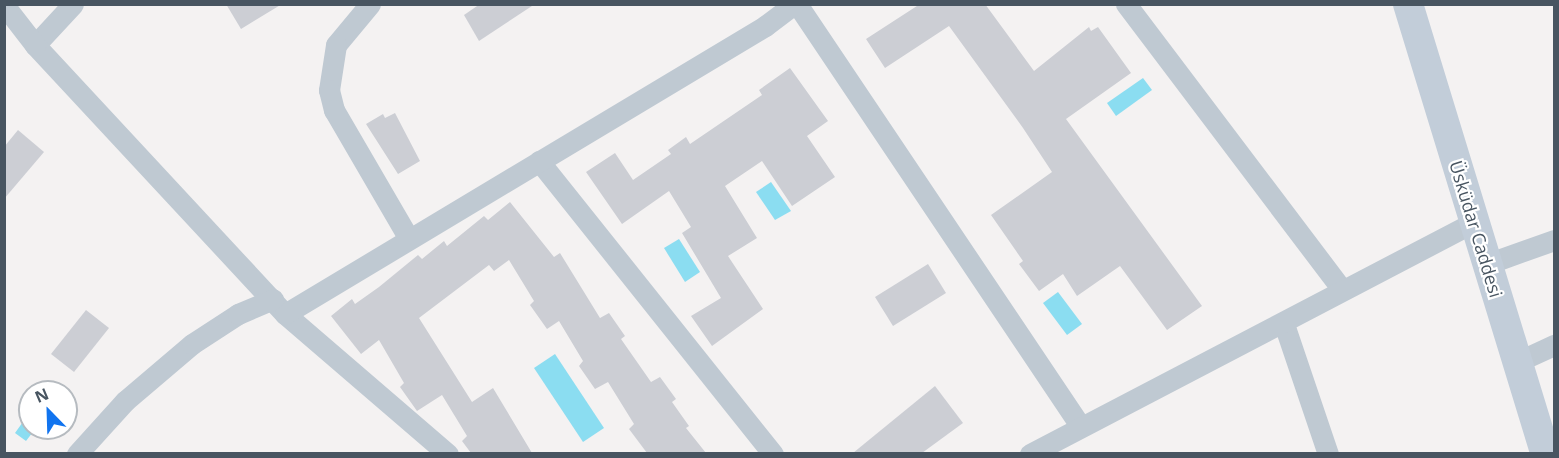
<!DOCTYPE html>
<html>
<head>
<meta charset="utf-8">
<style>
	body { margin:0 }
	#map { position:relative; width:1559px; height:458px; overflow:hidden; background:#f4f2f2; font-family:"Open Sans",sans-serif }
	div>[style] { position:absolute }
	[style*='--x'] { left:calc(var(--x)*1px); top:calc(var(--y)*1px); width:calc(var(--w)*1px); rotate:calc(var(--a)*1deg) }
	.water>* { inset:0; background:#8bddf1 }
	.building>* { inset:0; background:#ccced4 }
	.minor>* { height:21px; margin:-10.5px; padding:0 10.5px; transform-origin:10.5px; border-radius:10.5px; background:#bfc9d2 }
	.secondary>* { height:30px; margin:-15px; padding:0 15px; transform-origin:15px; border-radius:15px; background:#c2cdd9 }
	span { translate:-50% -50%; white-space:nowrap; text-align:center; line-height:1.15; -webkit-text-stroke:4.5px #fff; paint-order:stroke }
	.street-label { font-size:18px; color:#485561 }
	.frame { position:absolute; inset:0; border:6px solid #485561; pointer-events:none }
	.north { position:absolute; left:18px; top:380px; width:60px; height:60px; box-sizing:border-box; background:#fff; border:2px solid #b6bbc0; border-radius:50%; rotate:337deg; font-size:16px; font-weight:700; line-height:24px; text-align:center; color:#485561 }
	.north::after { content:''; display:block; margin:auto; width:21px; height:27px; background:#1174ef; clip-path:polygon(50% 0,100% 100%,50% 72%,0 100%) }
</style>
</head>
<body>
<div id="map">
	<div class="water">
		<div style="clip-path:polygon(1143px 78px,1152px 90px,1116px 116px,1107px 103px)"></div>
		<div style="clip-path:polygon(771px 182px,791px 211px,775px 220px,756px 192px)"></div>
		<div style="clip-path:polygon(679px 239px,700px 272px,685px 282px,664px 248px)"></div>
		<div style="clip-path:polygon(1058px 292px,1082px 324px,1067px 335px,1043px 303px)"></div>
		<div style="clip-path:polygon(555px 354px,604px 428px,583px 442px,534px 368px)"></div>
		<div style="clip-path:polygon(30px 412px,30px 428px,36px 428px,26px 441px,15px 433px)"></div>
	</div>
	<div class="building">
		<div style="clip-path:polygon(226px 4px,282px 4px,241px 29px)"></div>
		<div style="clip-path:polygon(480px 4px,535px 4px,479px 41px,464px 15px)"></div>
		<div style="clip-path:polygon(920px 4px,985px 4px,1034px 71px,1089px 27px,1091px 31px,1098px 27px,1131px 73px,1066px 119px,1202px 306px,1167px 330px,1120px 266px,1077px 296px,1063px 274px,1039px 291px,1019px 264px,1023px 261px,991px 215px,1052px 172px,1023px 128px,949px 26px,885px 68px,866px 39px)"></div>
		<div style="clip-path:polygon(790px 68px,828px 121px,807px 136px,835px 177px,792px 206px,762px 161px,725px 186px,757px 238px,728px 256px,763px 309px,712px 346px,691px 316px,721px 298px,682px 233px,691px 227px,669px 191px,622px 224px,586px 172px,615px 153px,633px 180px,671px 154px,668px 150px,686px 137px,690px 144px,762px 95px,759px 90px)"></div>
		<div style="clip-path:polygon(395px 113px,420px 161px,398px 174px,366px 124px,383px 114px,385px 118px)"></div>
		<div style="clip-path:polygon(18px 130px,44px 152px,4px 199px,4px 147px)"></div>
		<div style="clip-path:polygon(510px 202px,554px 257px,560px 253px,600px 318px,609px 313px,625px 336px,621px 339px,651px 382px,660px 377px,676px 399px,672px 402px,689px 426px,686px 428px,706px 453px,647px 453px,629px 429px,634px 424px,608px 382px,595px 389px,579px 366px,583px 361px,559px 321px,547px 329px,530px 305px,534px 301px,509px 260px,494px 271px,489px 265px,419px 318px,472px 402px,493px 388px,532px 453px,471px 453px,462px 441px,467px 436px,442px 395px,417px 411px,400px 387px,404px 383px,379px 340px,361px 354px,331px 316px,352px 299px,355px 304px,379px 287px,418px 255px,422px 259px,444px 241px,447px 246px,484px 216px,488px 220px)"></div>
		<div style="clip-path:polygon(928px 264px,946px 293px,893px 326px,875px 297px)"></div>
		<div style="clip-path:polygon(86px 310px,109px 328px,74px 372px,51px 354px)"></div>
		<div style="clip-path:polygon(935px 386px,963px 423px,922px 453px,853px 453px)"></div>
	</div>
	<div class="minor">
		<div style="--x:73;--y:4;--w:56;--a:132.8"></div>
		<div style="--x:35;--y:45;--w:367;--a:47.1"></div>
		<div style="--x:285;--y:314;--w:215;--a:40.7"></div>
		<div style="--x:370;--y:4;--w:53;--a:129.7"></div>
		<div style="--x:336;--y:45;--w:46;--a:98.8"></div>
		<div style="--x:329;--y:90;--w:21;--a:76"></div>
		<div style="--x:334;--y:110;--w:149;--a:59.8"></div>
		<div style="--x:797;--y:4;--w:509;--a:56.12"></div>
		<div style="--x:1126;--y:4;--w:358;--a:52.9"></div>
		<div style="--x:4;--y:5;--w:51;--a:52.2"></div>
		<div style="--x:539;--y:161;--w:375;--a:51.4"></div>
		<div style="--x:1487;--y:264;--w:71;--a:-19.7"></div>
		<div style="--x:285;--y:314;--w:560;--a:-30.96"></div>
		<div style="--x:765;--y:26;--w:36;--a:-37"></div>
		<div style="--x:1284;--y:324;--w:137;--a:71.3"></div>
		<div style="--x:1517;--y:362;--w:41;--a:-24.7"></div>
		<div style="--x:77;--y:454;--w:72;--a:-47.8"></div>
		<div style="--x:125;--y:401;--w:88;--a:-40.4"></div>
		<div style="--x:192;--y:344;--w:55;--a:-33.1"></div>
		<div style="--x:238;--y:314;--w:38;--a:-23"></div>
		<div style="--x:1030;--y:454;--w:501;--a:-27.59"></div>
	</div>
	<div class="secondary">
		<div style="--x:1408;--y:4;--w:471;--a:73"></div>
	</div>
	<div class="street-label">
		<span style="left:1476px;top:229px;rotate:73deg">Üsküdar Caddesi</span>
	</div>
	<div class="frame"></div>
	<div class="north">N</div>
</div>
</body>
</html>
